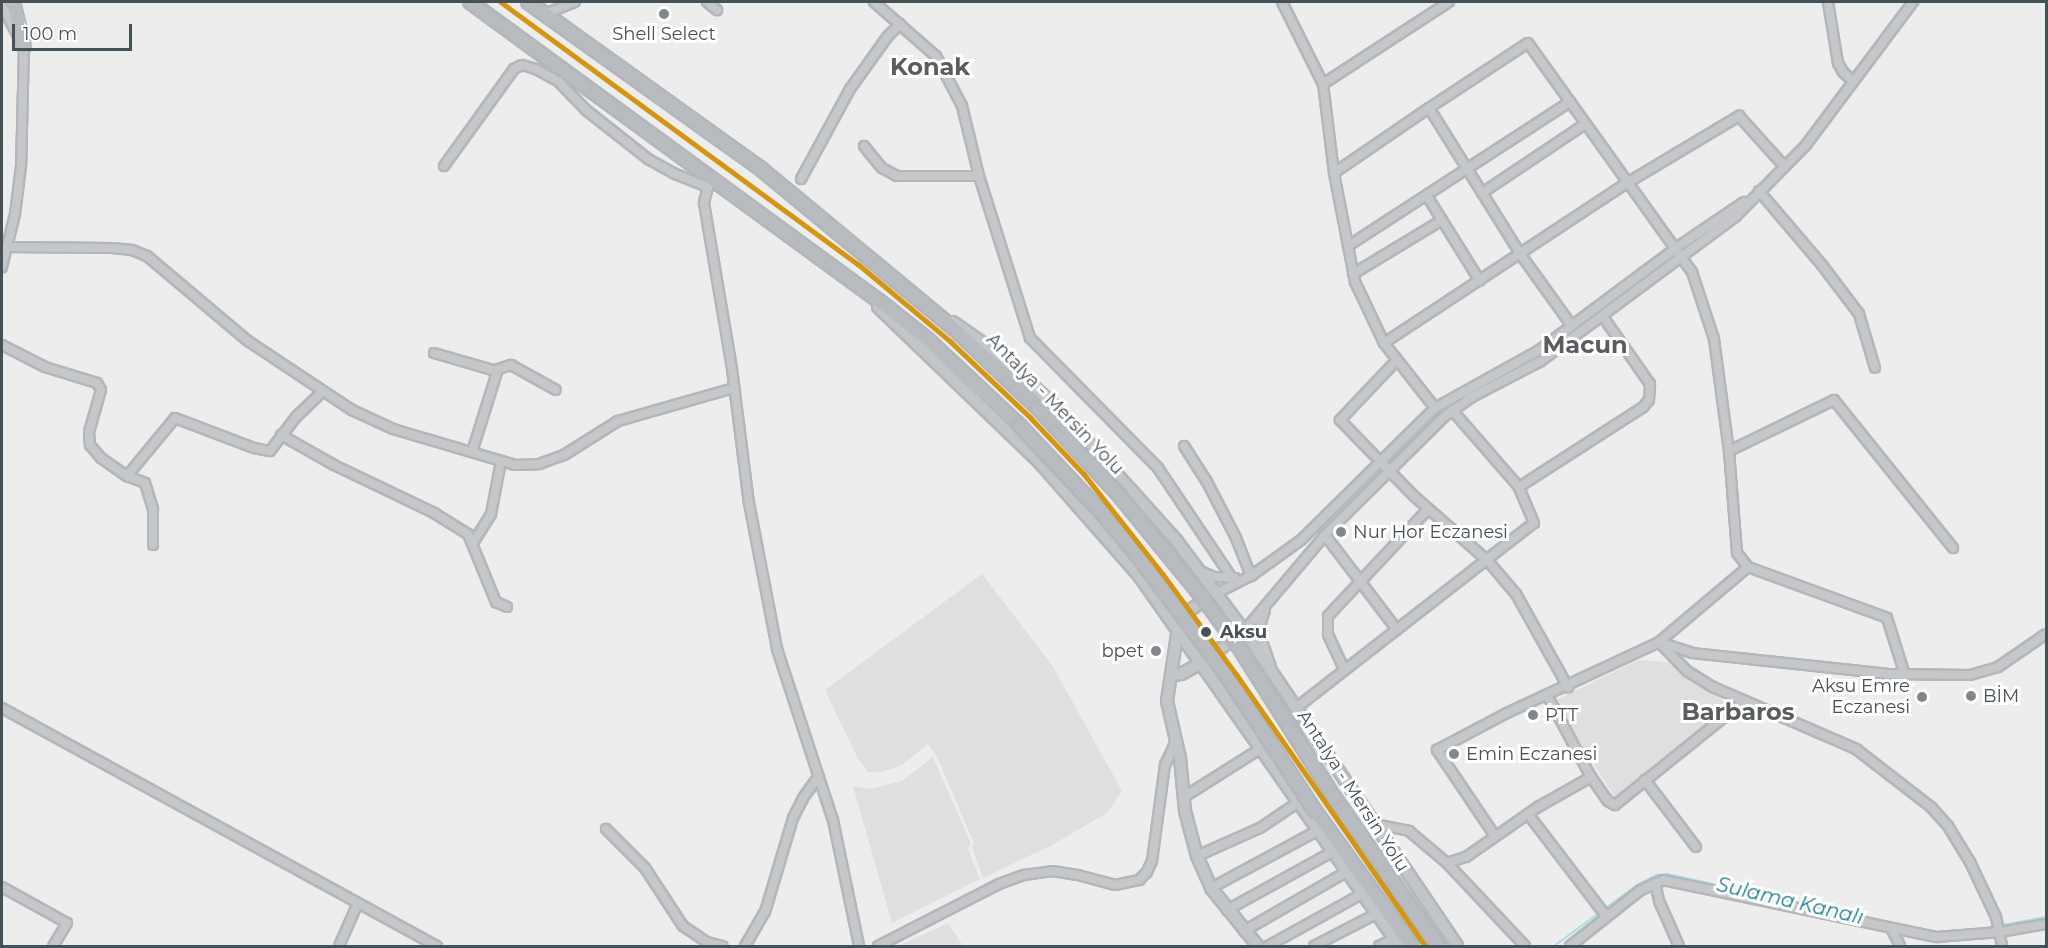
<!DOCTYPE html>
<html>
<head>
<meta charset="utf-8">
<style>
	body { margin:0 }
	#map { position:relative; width:2048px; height:948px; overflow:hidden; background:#eeeded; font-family:Montserrat,sans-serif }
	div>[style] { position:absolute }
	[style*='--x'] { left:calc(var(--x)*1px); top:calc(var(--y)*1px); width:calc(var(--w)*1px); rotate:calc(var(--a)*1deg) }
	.education>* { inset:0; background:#e0dede }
	.stream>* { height:2px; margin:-1px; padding:0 1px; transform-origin:1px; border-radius:1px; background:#acdce5 }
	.roads { filter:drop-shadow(2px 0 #b3b7bc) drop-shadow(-2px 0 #b3b7bc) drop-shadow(0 2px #b3b7bc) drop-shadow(0 -2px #b3b7bc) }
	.minor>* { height:8px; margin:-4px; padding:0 4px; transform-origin:4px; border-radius:4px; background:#c5c7c8 }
	.major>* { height:10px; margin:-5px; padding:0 5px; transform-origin:5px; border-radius:5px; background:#c3c6c8 }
	.highway>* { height:12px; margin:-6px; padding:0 6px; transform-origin:6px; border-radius:6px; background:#b8bcc0 }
	.bridges { filter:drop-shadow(2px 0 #b3b7bc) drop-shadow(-2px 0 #b3b7bc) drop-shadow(0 2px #b3b7bc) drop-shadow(0 -2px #b3b7bc) }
	.highway-bridge>* { height:12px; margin:-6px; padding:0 6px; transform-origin:6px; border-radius:6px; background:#b8bcc0 }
	.tram-1>* { height:4.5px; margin:-2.25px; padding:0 2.25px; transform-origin:2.25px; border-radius:2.25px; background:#d49511 }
	.dots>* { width:16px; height:16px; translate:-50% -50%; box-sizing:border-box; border:3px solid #fff; border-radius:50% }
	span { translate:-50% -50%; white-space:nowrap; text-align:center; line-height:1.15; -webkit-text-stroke:6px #fff; paint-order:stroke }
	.poi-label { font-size:18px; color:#465057 }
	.left { translate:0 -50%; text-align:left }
	.right { translate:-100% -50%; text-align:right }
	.street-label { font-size:18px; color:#465057 }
	.stop-label { font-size:18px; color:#465057; font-weight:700 }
	.water-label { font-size:20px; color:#1a7c90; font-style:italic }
	.district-label { font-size:24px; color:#595d60; font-weight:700 }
	.frame { position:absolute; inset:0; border:3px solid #465057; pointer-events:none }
	.scale { position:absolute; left:12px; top:24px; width:120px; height:27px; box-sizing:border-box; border:3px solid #465057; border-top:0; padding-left:8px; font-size:18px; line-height:21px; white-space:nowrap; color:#465057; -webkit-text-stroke:4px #fff; paint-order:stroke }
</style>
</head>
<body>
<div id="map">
	<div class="education">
		<div style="clip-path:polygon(982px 574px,1052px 665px,1122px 791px,1107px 813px,1050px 846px,983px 878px,972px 847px,974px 843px,936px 755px,928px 744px,902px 765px,882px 772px,868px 772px,857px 757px,825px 690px)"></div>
		<div style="clip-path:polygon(1638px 660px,1668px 662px,1731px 706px,1615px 798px,1555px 701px)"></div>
		<div style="clip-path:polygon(933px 757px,971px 843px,968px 849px,980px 879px,892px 923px,853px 786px,870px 789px,902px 781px)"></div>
		<div style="clip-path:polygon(948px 923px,963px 946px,898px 946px)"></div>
	</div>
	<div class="stream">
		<div style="--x:1975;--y:930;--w:72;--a:-10.4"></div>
		<div style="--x:1934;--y:933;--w:12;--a:-5"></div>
		<div style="--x:1554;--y:946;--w:103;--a:-36.3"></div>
		<div style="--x:1637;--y:885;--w:22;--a:-27"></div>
		<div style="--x:1657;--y:875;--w:10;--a:-6"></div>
		<div style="--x:1667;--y:874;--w:258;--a:12.3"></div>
	</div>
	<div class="roads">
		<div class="minor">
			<div style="--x:707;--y:2;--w:13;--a:39"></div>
			<div style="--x:874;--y:2;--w:82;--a:41.1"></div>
			<div style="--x:936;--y:56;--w:56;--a:62.5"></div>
			<div style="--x:962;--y:106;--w:72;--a:76.3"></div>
			<div style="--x:979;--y:176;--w:170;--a:72.5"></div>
			<div style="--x:1030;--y:338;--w:182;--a:45.4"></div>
			<div style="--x:1158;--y:468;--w:133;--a:56.1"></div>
			<div style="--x:1282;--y:2;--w:92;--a:63.4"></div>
			<div style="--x:1828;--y:2;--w:62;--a:80.7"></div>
			<div style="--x:1838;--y:63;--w:10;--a:61"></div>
			<div style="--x:1843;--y:72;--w:13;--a:42"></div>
			<div style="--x:2;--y:6;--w:47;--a:61.8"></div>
			<div style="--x:24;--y:47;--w:119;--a:91.4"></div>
			<div style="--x:21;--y:166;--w:48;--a:97.1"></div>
			<div style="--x:15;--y:214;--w:55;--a:103.8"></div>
			<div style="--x:545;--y:14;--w:32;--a:-22"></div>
			<div style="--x:864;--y:146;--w:28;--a:51"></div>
			<div style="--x:882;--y:168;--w:17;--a:28"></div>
			<div style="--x:897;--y:176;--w:82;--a:0"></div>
			<div style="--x:444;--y:166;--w:120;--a:-54.2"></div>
			<div style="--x:514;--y:69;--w:9;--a:-27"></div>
			<div style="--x:522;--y:65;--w:15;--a:16"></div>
			<div style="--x:536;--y:69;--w:26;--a:29"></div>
			<div style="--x:559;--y:82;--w:39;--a:46"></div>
			<div style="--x:586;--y:110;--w:79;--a:38.3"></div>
			<div style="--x:648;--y:159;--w:29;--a:29"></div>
			<div style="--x:673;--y:173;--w:38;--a:22"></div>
			<div style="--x:1334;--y:173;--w:115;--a:-34.4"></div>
			<div style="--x:711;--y:176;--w:28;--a:105"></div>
			<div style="--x:704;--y:203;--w:168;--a:80.4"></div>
			<div style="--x:732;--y:369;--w:135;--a:82.8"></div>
			<div style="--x:749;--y:503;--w:149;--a:79.1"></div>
			<div style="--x:777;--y:649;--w:180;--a:71.9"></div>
			<div style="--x:833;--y:820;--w:129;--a:78.3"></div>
			<div style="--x:801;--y:179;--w:102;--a:-61.4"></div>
			<div style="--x:850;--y:89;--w:65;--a:-54.4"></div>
			<div style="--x:888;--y:36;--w:17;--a:-45"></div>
			<div style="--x:1759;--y:191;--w:97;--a:49.6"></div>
			<div style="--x:1822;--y:265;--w:61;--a:52.9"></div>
			<div style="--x:1859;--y:314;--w:56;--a:73.5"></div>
			<div style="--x:1482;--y:193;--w:124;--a:-33.8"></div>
			<div style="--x:1427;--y:196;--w:100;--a:58.1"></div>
			<div style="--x:1348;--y:246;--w:265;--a:-33"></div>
			<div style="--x:6;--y:247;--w:106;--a:0.5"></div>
			<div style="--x:112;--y:248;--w:20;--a:6"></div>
			<div style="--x:132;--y:250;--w:16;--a:22"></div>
			<div style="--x:147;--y:256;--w:132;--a:40.1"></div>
			<div style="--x:248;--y:341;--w:125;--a:33.6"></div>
			<div style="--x:352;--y:410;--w:45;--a:24.9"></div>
			<div style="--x:393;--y:429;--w:127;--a:16.4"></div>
			<div style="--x:515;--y:465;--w:24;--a:-2"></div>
			<div style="--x:539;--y:464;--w:27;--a:-20"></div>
			<div style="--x:564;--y:455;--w:64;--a:-32.2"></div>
			<div style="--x:618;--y:421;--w:121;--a:-15.9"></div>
			<div style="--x:1353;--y:274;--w:104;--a:-31.2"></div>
			<div style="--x:1572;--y:326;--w:87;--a:-125.7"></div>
			<div style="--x:1521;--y:255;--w:173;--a:-122"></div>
			<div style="--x:1429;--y:108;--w:118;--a:-33.3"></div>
			<div style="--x:1528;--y:43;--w:282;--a:54.4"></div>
			<div style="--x:1692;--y:272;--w:71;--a:71.8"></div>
			<div style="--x:1714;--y:339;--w:113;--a:82.4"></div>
			<div style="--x:1729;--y:451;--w:102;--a:85.5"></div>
			<div style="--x:1737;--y:553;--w:18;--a:52"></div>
			<div style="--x:1384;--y:343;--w:291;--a:-33.4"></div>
			<div style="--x:1627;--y:183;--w:131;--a:-30.9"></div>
			<div style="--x:1739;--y:116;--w:67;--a:48"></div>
			<div style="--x:2;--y:345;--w:48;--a:27.1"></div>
			<div style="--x:45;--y:367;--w:54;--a:17.1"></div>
			<div style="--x:97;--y:383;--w:8;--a:60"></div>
			<div style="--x:101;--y:390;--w:44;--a:105.9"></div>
			<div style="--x:89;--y:432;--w:13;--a:86"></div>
			<div style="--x:90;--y:445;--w:17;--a:50"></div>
			<div style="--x:101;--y:458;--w:32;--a:35"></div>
			<div style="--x:127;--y:476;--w:19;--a:21"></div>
			<div style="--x:145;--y:483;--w:28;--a:73"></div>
			<div style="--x:153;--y:510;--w:35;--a:90"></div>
			<div style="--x:434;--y:353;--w:65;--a:16.2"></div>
			<div style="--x:1397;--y:360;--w:83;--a:133.5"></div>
			<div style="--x:1340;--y:420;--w:107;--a:45.8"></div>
			<div style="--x:1415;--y:497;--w:97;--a:41.2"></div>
			<div style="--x:1488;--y:561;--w:43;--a:49.7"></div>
			<div style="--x:1516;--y:594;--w:107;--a:60.8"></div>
			<div style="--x:1435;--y:408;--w:83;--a:-128.1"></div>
			<div style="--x:1384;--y:343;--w:68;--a:-115.4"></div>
			<div style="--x:1355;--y:282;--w:111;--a:-100.9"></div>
			<div style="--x:1334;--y:173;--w:90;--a:-97"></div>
			<div style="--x:1323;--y:84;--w:150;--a:-33.1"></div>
			<div style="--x:281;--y:435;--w:61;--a:29.5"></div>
			<div style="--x:334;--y:465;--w:111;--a:25.6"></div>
			<div style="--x:434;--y:513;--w:40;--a:32"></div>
			<div style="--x:468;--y:534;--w:74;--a:67.6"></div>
			<div style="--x:496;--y:602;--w:12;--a:24"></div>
			<div style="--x:1184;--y:446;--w:43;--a:57.4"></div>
			<div style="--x:1207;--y:482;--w:63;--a:62.6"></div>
			<div style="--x:1236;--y:538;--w:41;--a:68.5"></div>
			<div style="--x:1251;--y:576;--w:3;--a:162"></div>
			<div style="--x:1729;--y:451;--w:117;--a:-25.9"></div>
			<div style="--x:1834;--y:400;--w:190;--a:51.2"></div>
			<div style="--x:472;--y:452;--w:87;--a:-72.6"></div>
			<div style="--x:498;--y:369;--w:14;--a:-17"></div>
			<div style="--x:511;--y:365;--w:51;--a:29.1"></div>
			<div style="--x:127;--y:476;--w:75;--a:-50.4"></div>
			<div style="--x:175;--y:418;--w:85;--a:20.8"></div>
			<div style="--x:254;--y:448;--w:16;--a:11"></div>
			<div style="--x:270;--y:451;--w:43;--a:-52.6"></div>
			<div style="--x:296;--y:417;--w:37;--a:-44"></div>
			<div style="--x:1519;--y:487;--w:148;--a:-32.8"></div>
			<div style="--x:1643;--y:407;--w:9;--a:-49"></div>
			<div style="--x:1649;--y:400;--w:16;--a:-86"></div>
			<div style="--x:1650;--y:384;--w:82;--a:-125"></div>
			<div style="--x:1325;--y:535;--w:119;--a:52.8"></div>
			<div style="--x:473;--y:543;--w:34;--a:-58"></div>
			<div style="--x:491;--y:514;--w:54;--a:-79.3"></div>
			<div style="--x:1200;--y:571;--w:15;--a:23"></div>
			<div style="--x:1214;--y:577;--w:21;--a:3"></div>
			<div style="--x:1217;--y:593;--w:38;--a:-27"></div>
			<div style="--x:1251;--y:576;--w:62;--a:-35.8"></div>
			<div style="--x:1301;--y:540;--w:188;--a:-44.6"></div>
			<div style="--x:1435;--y:408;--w:118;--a:-29"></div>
			<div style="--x:1538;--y:351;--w:172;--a:-36.7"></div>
			<div style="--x:1676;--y:248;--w:82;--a:-34.1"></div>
			<div style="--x:1265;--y:610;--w:13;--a:108"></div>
			<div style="--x:1261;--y:622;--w:19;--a:87"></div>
			<div style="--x:1262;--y:641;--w:28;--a:71"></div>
			<div style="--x:1244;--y:631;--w:126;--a:-49.8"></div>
			<div style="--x:1325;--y:535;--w:169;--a:-44.8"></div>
			<div style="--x:1445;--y:416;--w:33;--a:-35"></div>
			<div style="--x:1472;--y:397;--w:78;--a:-27.6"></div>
			<div style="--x:1541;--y:361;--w:243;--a:-36.6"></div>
			<div style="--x:1736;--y:216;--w:100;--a:-45.4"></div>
			<div style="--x:1806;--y:145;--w:179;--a:-53.2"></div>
			<div style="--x:1659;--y:642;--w:40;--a:46"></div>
			<div style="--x:1687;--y:671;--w:31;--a:32"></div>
			<div style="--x:1713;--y:687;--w:156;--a:23.4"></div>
			<div style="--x:1856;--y:749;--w:95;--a:37.7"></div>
			<div style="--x:1931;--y:807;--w:25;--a:48"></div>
			<div style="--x:1948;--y:826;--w:42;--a:58.6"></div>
			<div style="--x:1970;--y:862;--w:61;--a:64.7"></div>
			<div style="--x:1996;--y:917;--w:30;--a:78"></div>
			<div style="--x:1662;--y:643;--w:32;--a:18"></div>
			<div style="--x:1692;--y:653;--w:196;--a:6.1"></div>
			<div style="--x:1887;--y:674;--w:83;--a:0.7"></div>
			<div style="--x:1970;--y:675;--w:29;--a:-16"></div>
			<div style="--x:1998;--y:667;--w:58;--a:-34.5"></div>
			<div style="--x:1344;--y:669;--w:38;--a:-115"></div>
			<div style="--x:1328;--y:634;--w:18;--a:-90"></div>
			<div style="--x:1328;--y:616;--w:146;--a:-46.9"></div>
			<div style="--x:2;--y:708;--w:496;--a:28.7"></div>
			<div style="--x:1296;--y:708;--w:301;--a:-37.9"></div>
			<div style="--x:1534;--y:523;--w:39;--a:-113"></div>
			<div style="--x:1519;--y:487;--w:102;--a:-131"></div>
			<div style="--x:1591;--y:777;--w:29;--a:55"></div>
			<div style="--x:1608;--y:801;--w:8;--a:30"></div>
			<div style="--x:1615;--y:805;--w:164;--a:-38.8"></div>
			<div style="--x:1645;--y:780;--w:84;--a:52.7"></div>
			<div style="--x:1184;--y:797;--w:90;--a:-32.3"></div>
			<div style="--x:1528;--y:814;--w:128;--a:52.6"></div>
			<div style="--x:1374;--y:824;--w:36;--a:11"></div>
			<div style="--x:1409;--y:831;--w:50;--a:40.1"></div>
			<div style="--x:1447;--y:863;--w:114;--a:46.8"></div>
			<div style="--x:606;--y:829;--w:55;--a:45"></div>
			<div style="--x:645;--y:868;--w:69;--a:56.8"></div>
			<div style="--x:683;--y:926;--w:29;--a:34"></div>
			<div style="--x:707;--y:942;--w:16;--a:15"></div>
			<div style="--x:1495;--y:836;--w:104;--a:-124"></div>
			<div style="--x:1437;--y:750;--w:79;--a:-27.9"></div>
			<div style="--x:1507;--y:713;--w:168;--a:-25"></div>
			<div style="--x:1659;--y:642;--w:116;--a:-40.1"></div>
			<div style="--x:1748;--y:567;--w:148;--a:20.1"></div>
			<div style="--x:1887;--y:618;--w:60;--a:72.5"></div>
			<div style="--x:1197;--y:856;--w:69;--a:-24"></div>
			<div style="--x:1260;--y:828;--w:45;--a:-34"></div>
			<div style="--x:1447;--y:863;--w:20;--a:-18"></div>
			<div style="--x:1466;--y:857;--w:88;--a:-34.8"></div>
			<div style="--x:1538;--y:807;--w:61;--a:-29.5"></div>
			<div style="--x:1591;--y:777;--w:93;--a:-118.2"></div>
			<div style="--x:1655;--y:883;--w:18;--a:77"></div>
			<div style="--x:1659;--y:901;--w:49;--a:66"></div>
			<div style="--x:2;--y:887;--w:74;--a:29"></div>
			<div style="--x:67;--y:923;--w:27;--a:121"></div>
			<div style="--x:1211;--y:888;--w:120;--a:-28.3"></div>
			<div style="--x:1227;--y:910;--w:120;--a:-28.9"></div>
			<div style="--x:1891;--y:928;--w:20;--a:63"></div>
			<div style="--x:1244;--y:931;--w:118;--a:-30"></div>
			<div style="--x:339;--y:946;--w:47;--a:-66.2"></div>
			<div style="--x:745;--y:946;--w:39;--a:-60"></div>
			<div style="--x:765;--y:912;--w:98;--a:-73.4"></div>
			<div style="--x:793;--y:818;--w:22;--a:-63"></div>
			<div style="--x:803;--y:798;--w:26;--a:-54"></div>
			<div style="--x:878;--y:946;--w:136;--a:-27.1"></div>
			<div style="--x:999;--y:884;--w:27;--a:-20"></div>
			<div style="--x:1024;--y:875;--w:28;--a:-8"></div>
			<div style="--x:1052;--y:871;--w:26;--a:9"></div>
			<div style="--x:1078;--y:875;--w:38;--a:15"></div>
			<div style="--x:1115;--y:885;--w:25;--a:-12"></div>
			<div style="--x:1139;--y:880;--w:11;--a:-45"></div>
			<div style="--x:1147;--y:872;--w:12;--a:-66"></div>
			<div style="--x:1152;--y:861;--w:97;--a:-82.3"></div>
			<div style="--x:1165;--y:765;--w:26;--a:-65"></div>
			<div style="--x:1268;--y:946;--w:107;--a:-29"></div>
			<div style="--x:1314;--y:946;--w:70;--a:-27.3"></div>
			<div style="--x:1379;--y:946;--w:17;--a:-25"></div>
			<div style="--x:1570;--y:946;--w:90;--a:-38.3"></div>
			<div style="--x:1641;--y:890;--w:24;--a:-24"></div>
			<div style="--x:1663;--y:880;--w:280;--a:11.8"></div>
			<div style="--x:1937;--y:937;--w:63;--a:-4.5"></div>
			<div style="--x:2000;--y:932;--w:47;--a:-9.9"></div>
		</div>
		<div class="major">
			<div style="--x:878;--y:307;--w:225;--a:43.9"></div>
			<div style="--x:1040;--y:463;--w:152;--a:48.7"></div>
			<div style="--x:1140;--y:577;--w:451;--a:54.9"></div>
			<div style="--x:953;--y:322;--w:57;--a:35.1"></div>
			<div style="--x:1000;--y:355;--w:81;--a:43"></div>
			<div style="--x:1059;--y:410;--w:175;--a:48"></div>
			<div style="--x:1176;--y:540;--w:114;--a:53.2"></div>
			<div style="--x:1244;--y:631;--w:380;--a:55.9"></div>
			<div style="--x:1211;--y:596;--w:29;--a:146"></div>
			<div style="--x:1187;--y:612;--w:18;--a:119"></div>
			<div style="--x:1178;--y:628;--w:74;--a:98.6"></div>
			<div style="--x:1167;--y:701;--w:58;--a:77.2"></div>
			<div style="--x:1180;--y:758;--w:53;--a:84.6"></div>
			<div style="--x:1185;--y:811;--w:47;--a:75.1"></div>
			<div style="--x:1197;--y:856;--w:35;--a:66"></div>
			<div style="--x:1211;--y:888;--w:75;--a:51"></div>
			<div style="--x:1172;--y:675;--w:9;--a:-6"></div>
			<div style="--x:1181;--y:674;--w:24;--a:-28"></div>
			<div style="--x:1202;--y:663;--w:46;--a:-37.9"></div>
		</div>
		<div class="highway">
			<div style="--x:13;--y:2;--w:46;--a:76.3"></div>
			<div style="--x:470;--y:2;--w:507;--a:36.17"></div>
			<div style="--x:879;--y:301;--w:61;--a:38.4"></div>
			<div style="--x:927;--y:339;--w:127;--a:43.1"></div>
			<div style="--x:528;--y:2;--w:287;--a:35.6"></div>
			<div style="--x:761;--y:169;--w:257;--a:39.6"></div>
			<div style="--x:959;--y:333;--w:109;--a:43.5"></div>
			<div style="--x:1334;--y:797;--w:182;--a:55.1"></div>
			<div style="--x:1315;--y:811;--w:166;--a:54.3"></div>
		</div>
	</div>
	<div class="bridges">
		<div class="highway-bridge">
			<div style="--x:1038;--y:408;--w:119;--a:47"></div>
			<div style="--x:1119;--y:495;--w:133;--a:50.8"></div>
			<div style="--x:1203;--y:598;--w:61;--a:53.7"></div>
			<div style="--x:1239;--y:647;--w:178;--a:57.7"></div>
			<div style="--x:1020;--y:426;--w:120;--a:46.7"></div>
			<div style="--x:1102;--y:513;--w:55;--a:50.2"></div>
			<div style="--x:1137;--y:555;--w:147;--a:53.3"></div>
			<div style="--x:1225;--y:673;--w:165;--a:56.9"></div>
		</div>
	</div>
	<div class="tram-1">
		<div style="--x:501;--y:2;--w:443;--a:36.3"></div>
		<div style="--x:858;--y:264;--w:120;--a:39.9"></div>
		<div style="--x:950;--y:341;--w:112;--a:43.5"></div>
		<div style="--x:1031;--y:418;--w:77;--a:46.6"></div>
		<div style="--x:1084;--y:474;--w:127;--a:51.7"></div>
		<div style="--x:1163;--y:574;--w:125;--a:53.8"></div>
		<div style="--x:1237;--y:675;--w:330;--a:55.2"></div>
	</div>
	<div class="dots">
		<div style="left:664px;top:14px;background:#81878c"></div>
		<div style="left:1341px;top:532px;background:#81878c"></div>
		<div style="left:1206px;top:632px;background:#465057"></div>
		<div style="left:1156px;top:651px;background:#81878c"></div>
		<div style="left:1971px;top:696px;background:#81878c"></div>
		<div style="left:1922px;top:697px;background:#81878c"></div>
		<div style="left:1533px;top:715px;background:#81878c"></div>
		<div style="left:1454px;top:754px;background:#81878c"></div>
	</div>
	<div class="poi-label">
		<span style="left:664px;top:34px">Shell Select</span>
		<span class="left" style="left:1353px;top:532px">Nur Hor Eczanesi</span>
		<span class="right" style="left:1144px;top:651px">bpet</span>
		<span class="right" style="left:1910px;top:697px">Aksu Emre<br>Eczanesi</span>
		<span class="left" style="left:1983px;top:696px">BİM</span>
		<span class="left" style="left:1545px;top:715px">PTT</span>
		<span class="left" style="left:1466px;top:754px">Emin Eczanesi</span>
	</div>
	<div class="street-label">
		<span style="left:1055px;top:404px;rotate:46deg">Antalya - Mersin Yolu</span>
		<span style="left:1353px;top:791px;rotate:57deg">Antalya - Mersin Yolu</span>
	</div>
	<div class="stop-label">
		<span class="left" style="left:1220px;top:632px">Aksu</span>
	</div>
	<div class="water-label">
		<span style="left:1790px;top:901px;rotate:13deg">Sulama Kanalı</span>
	</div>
	<div class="district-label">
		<span style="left:930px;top:67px">Konak</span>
		<span style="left:1585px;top:345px">Macun</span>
		<span style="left:1738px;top:712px">Barbaros</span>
	</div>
	<div class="frame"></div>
	<div class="scale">100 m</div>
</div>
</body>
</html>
